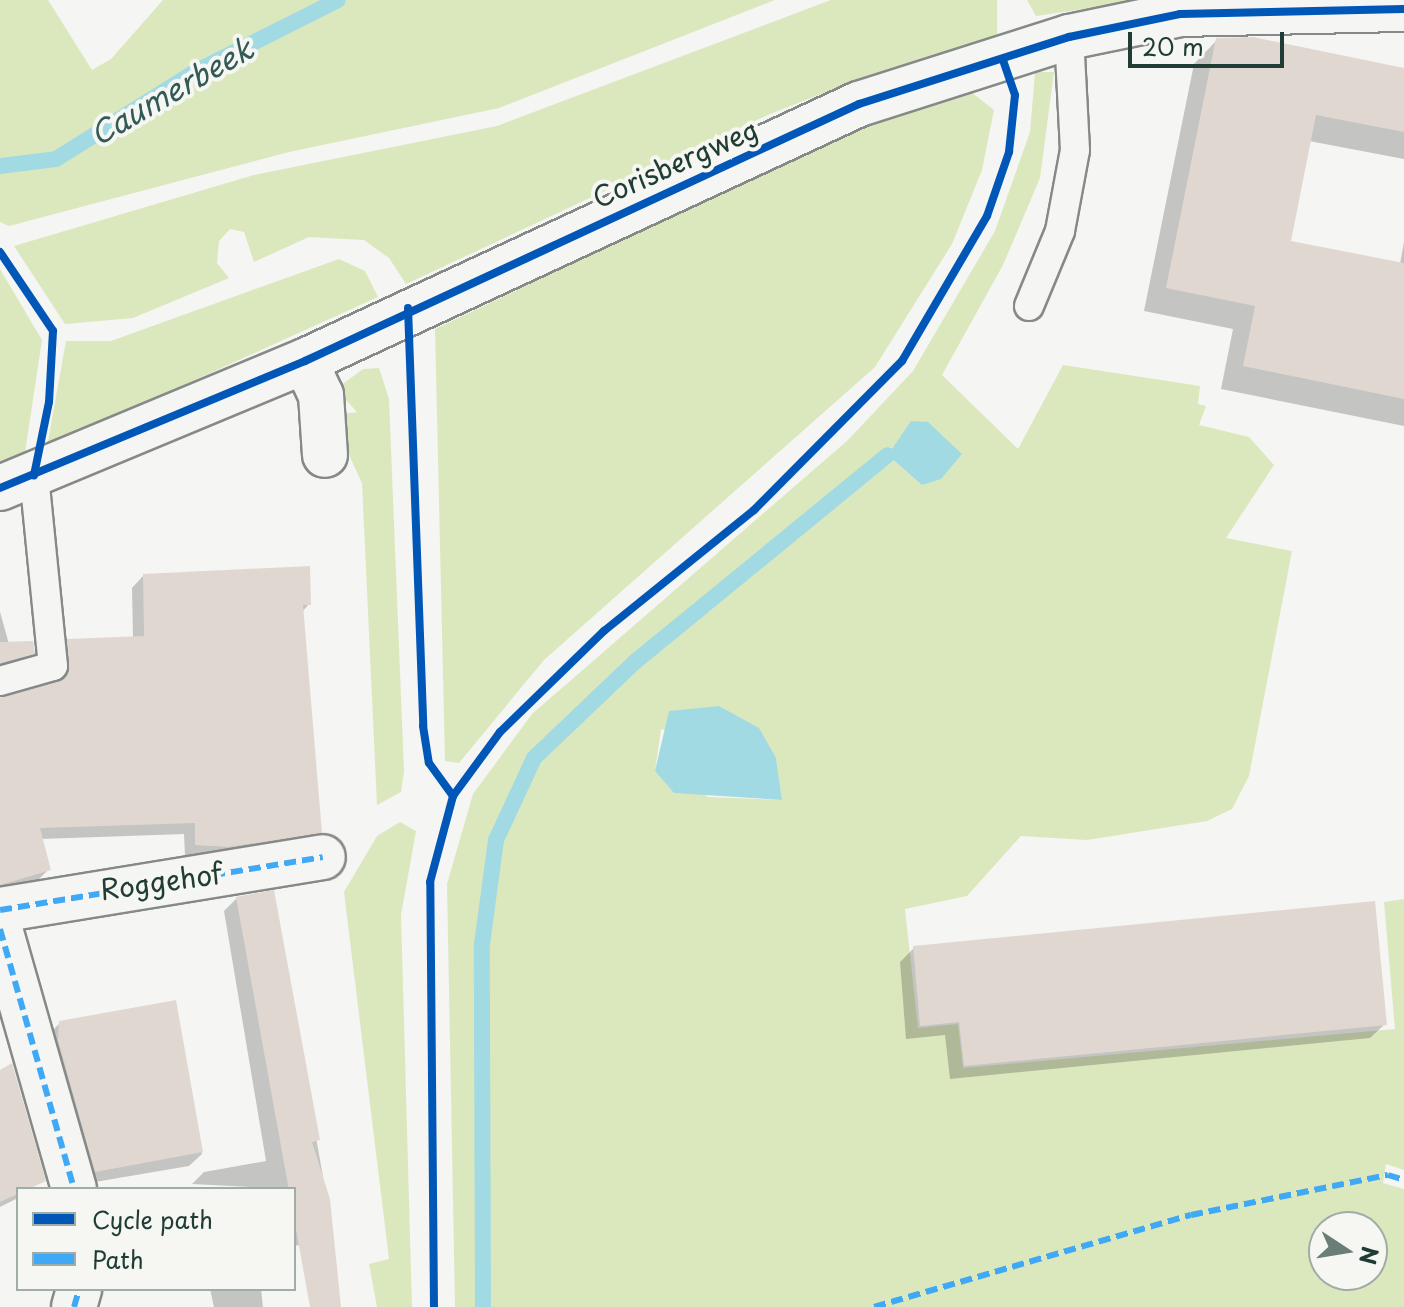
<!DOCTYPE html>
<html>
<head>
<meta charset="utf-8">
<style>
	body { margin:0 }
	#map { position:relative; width:1404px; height:1307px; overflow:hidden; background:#f5f5f3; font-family:"Playpen Sans",sans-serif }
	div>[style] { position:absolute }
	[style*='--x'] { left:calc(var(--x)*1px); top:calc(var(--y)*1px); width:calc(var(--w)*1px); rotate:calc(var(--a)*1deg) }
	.green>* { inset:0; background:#dbe8be }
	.water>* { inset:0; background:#a2dae3 }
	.shadow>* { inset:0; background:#0003 }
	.stream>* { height:16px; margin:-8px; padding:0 8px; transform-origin:8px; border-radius:8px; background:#a2dae3 }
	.building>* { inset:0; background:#e0d8d0 }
	.roads { filter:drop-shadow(2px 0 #858a88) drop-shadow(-2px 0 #858a88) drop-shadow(0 2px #858a88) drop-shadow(0 -2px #858a88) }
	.lane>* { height:28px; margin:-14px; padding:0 14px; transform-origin:14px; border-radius:14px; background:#f5f5f3 }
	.street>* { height:44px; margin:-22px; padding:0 22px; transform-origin:22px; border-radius:22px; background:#f5f5f3 }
	.quiet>* { height:6px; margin-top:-3px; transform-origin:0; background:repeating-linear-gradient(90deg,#3fa9f5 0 12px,transparent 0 18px) }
	.cycleway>* { height:8px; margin:-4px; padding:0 4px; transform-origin:4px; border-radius:4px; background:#0057b8 }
	span { translate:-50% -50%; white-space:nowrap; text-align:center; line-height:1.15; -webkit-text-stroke:8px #f6f6f2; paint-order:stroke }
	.street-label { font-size:28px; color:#1f3d34 }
	.water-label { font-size:30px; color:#325a56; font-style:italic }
	.legend { position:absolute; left:16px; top:1187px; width:280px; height:104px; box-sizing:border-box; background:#f6f6f2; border:2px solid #a0aca6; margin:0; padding:10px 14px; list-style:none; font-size:24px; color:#1f3d34 }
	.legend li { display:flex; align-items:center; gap:16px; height:40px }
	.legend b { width:40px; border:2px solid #a0aca6 }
	.north { position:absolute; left:1308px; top:1211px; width:80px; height:80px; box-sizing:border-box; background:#f6f6f2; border:2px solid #a0aca6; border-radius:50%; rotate:102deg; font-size:22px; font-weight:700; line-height:32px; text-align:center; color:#1f3d34 }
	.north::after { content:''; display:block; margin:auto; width:28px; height:36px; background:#6a7d77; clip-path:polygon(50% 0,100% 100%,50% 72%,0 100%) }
	.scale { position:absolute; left:1128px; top:32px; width:156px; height:36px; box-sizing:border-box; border:4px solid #1f3d34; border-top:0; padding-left:10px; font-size:24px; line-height:28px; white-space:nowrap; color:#1f3d34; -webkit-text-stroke:6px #f6f6f2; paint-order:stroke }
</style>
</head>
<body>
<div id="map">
	<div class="green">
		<div style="clip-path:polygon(0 0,48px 0,92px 70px,111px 59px,163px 0,775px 0,499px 108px,289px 152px,9px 226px,0 222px)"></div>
		<div style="clip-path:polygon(831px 0,997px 0,997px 41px,849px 83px,770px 114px,406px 284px,389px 258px,364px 240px,309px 237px,254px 262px,244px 232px,230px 229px,219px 241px,217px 263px,229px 278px,133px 318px,65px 324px,14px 246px,254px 175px,497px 126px)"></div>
		<div style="clip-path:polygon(1027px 0,1145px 0,1036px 16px)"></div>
		<div style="clip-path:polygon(evenodd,1035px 72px,1054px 72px,1040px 178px,1003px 265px,942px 375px,1018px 449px,1063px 365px,1200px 386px,1198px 404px,1206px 406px,1199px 425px,1249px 437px,1274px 465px,1226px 538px,1292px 551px,1249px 776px,1232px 809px,1207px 821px,1087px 840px,1021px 836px,967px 896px,905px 909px,918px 1028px,958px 1024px,963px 1068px,1395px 1029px,1384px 902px,1404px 899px,1404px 1170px,1386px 1164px,1383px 1183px,1404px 1189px,1404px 1307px,455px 1307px,447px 884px,473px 794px,532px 714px,848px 440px,913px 371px,995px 231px,1030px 132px,1035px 72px,661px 729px,776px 758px,782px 800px,709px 797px,655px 771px,661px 729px,1035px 72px,1324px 1227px,1372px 1227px,1372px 1275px,1324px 1275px,1324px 1227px)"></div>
		<div style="clip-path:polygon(971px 92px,994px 110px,982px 170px,952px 244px,875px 367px,544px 660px,459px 763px,445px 761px,435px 329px,852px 131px)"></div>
		<div style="clip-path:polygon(339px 259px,365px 271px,378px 297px,47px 447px,66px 341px,111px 341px)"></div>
		<div style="clip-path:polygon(0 269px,42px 340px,24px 459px,0 469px)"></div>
		<div style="clip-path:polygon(379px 368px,389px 399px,404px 771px,401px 792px,377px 805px,362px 483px,344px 444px,343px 414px,357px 412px,336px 389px,363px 369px)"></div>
		<div style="clip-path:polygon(400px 822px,416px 831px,401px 915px,412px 1307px,377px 1307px,369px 1264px,389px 1259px,344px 892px,377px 836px)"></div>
	</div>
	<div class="water">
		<div style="clip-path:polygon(911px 421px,928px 422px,962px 454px,941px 479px,922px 485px,888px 455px)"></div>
		<div style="clip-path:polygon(719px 706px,759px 728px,776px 758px,782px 800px,674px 793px,655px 771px,669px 711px)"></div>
	</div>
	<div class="shadow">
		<div style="clip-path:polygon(1217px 40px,1404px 70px,1404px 159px,1309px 141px,1288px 242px,1400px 264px,1404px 242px,1404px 426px,1221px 389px,1233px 329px,1144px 311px,1194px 64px)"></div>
		<div style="clip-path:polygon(143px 576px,309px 604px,302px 612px,320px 832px,308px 843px,215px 858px,185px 856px,184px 834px,41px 839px,49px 869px,37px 881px,0 892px,0 698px,55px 683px,57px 653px,68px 641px,133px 638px,132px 588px)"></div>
		<div style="clip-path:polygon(0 612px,9px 644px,33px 653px,0 672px)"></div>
		<div style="clip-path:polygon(273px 893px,332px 1228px,320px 1241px,294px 1246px,294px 1189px,192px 1184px,204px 1172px,266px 1161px,224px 911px,237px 898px)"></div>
		<div style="clip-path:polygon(914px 948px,1385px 1024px,1370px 1038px,950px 1079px,945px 1035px,906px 1039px,900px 962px)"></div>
		<div style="clip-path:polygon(174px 1003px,202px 1154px,189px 1166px,83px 1184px,48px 1035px,60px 1023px)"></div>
		<div style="clip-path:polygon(0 1072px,43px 1180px,18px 1189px,18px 1198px,0 1207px)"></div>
		<div style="clip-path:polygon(210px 1289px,261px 1289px,263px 1307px,214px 1307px)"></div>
	</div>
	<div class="stream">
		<div style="--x:0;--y:166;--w:56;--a:-7.1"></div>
		<div style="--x:56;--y:159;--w:162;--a:-32.1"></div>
		<div style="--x:193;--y:73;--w:162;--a:-26.7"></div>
		<div style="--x:483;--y:1307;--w:363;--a:-90.2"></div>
		<div style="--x:482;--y:944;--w:105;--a:-82.3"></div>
		<div style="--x:496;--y:840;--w:90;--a:-65.1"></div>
		<div style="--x:534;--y:758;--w:141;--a:-43.6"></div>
		<div style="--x:636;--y:661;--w:325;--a:-39.3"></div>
	</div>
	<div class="building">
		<div style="clip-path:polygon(1253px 37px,1404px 68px,1404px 132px,1316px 115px,1291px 241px,1404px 263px,1404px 399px,1243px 366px,1255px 306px,1166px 288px,1216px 38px)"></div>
		<div style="clip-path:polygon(310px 566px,311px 605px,303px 605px,322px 833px,228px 847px,195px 845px,195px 823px,40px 828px,51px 870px,0 885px,0 698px,64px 679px,67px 639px,144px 636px,143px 574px)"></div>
		<div style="clip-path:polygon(33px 641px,35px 654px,0 663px,0 642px)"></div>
		<div style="clip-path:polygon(274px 890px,320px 1140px,312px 1142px,330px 1199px,341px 1307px,310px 1307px,236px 897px)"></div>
		<div style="clip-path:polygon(1375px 901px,1387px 1025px,964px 1066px,959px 1022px,920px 1026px,913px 946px)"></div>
		<div style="clip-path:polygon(176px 1000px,203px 1152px,95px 1172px,58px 1040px,59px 1021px)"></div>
		<div style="clip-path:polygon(12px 1063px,46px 1181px,0 1202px,0 1070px)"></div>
	</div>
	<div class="roads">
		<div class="lane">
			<div style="--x:1029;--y:306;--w:81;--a:-67.5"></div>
			<div style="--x:1060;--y:231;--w:82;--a:-79.5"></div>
			<div style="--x:1075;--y:150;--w:113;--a:-93"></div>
			<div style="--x:0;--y:681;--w:55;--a:-15.8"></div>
			<div style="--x:53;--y:666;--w:192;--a:-95.7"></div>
		</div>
		<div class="street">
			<div style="--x:305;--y:361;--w:38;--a:65"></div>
			<div style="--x:321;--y:395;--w:60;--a:86.2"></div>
			<div style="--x:0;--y:488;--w:330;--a:-22.6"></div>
			<div style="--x:305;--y:361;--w:611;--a:-24.89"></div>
			<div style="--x:859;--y:104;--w:220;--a:-17.7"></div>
			<div style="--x:1069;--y:37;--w:113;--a:-11.7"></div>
			<div style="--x:1180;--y:14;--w:224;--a:-1.3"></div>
			<div style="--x:0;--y:910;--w:327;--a:-9.3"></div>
			<div style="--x:0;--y:929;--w:270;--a:74.1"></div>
			<div style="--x:74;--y:1307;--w:19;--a:-74"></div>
		</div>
	</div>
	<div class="quiet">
		<div style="--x:0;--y:910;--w:327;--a:-9.3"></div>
		<div style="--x:0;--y:929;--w:270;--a:74.1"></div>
		<div style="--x:74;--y:1307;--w:19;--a:-74"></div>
		<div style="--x:874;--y:1307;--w:330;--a:-16.2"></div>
		<div style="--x:1191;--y:1215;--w:201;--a:-11.5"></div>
		<div style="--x:1388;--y:1175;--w:17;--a:17"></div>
	</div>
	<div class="cycleway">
		<div style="--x:0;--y:252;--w:95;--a:56.1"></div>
		<div style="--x:53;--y:331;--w:71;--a:93.2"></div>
		<div style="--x:49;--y:402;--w:75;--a:101.6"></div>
		<div style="--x:408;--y:308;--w:418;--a:87.9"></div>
		<div style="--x:423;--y:726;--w:37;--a:81"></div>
		<div style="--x:429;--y:763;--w:41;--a:54"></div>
		<div style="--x:0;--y:488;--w:330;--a:-22.6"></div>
		<div style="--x:305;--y:361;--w:611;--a:-24.89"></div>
		<div style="--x:859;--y:104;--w:220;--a:-17.7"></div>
		<div style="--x:1069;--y:37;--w:113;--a:-11.7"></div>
		<div style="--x:1180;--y:14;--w:224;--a:-1.3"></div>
		<div style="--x:434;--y:1307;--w:425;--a:-90.5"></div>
		<div style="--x:430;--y:882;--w:89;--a:-75"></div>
		<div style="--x:453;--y:796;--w:79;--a:-53.7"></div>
		<div style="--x:500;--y:732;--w:145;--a:-44.2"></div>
		<div style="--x:604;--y:631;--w:193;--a:-38.9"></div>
		<div style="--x:754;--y:510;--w:210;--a:-45.2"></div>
		<div style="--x:902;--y:361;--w:168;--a:-59.6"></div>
		<div style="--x:987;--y:216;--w:68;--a:-71"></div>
		<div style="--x:1009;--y:152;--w:57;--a:-84"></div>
		<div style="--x:1015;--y:95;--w:37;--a:-109"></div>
	</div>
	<div class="street-label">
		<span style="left:675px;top:163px;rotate:-24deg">Corisbergweg</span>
		<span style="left:161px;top:881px;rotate:-8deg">Roggehof</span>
	</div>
	<div class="water-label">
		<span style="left:171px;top:91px;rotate:-30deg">Caumerbeek</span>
	</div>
	<ul class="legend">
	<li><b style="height:10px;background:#0057b8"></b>Cycle path</li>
	<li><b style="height:10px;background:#3fa9f5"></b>Path</li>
	</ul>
	<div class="north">N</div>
	<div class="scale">20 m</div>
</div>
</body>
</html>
